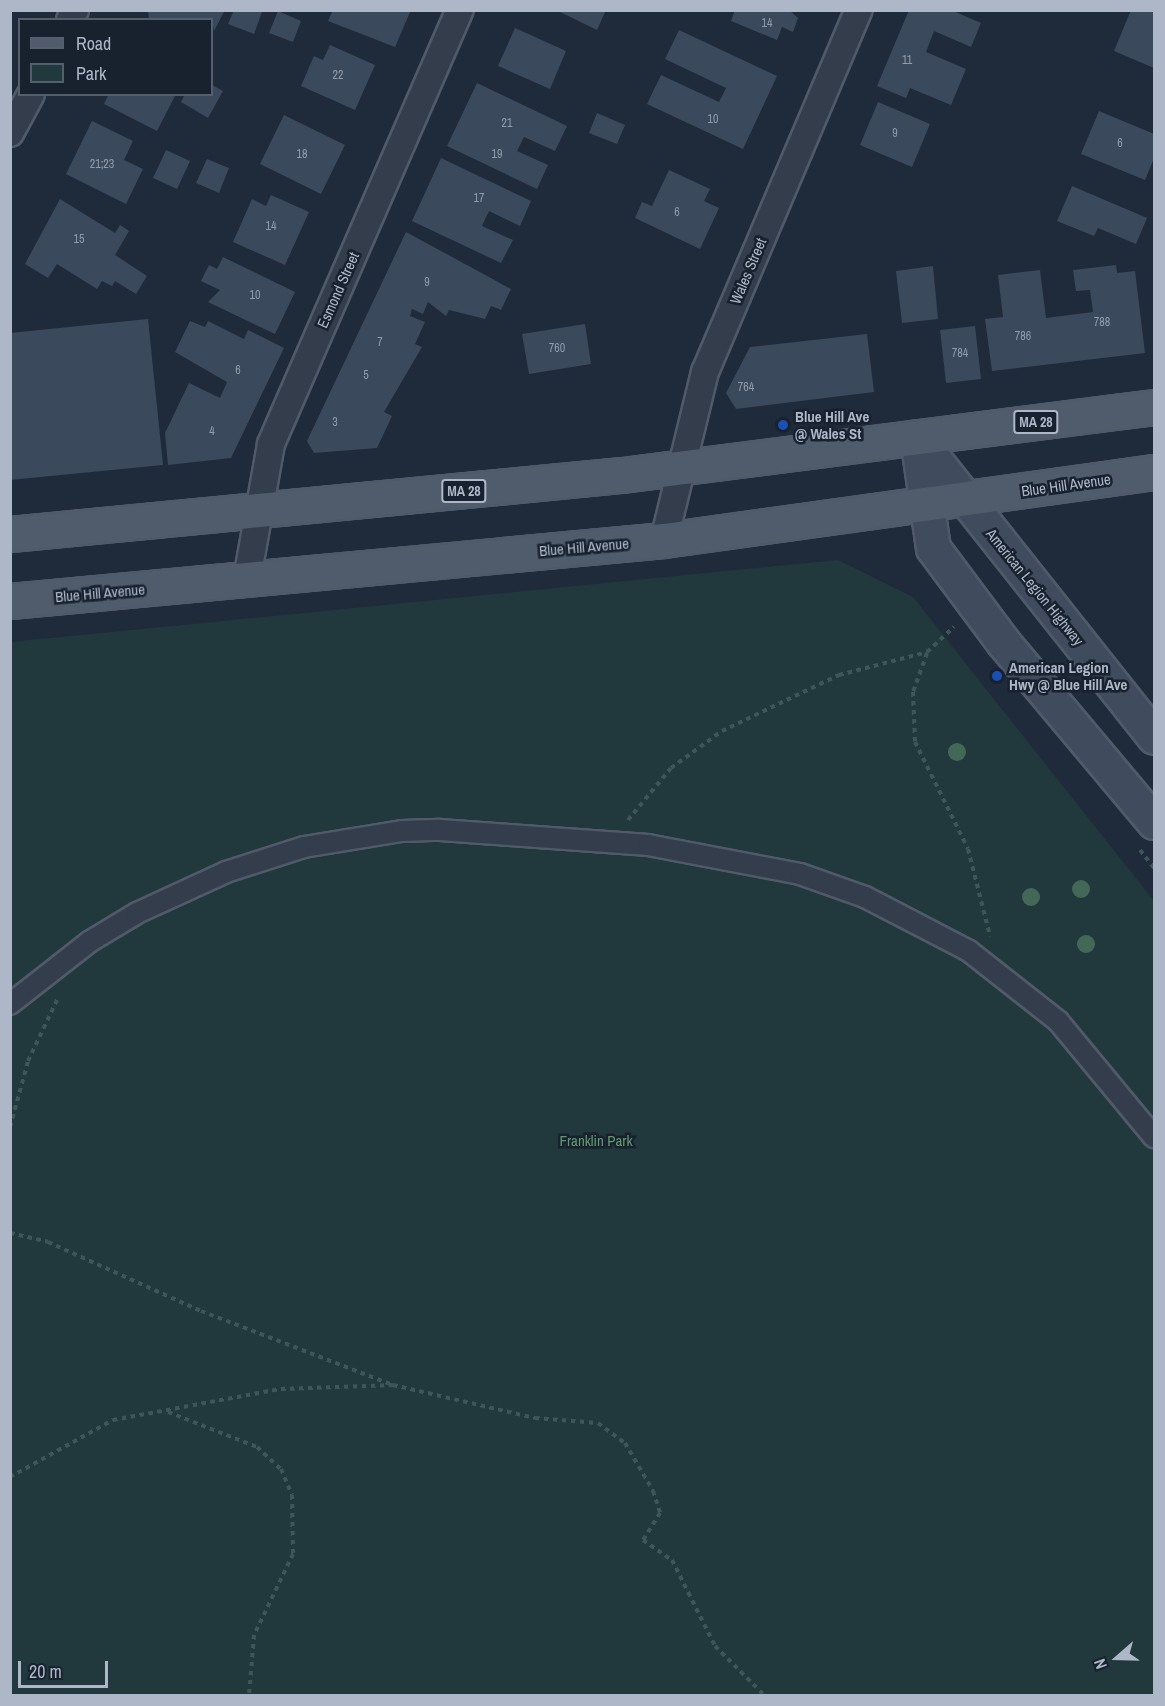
<!DOCTYPE html>
<html>
<head>
<meta charset="utf-8">
<style>
	body { margin:0 }
	#map { position:relative; width:1165px; height:1706px; overflow:hidden; background:#1f2b3b; font-family:"Archivo Narrow",sans-serif }
	div>[style] { position:absolute }
	[style*='--x'] { left:calc(var(--x)*1px); top:calc(var(--y)*1px); width:calc(var(--w)*1px); rotate:calc(var(--a)*1deg) }
	.green>* { inset:0; background:#21393c }
	.building>* { inset:0; background:#3a495b }
	.path>* { height:4px; margin-top:-2px; transform-origin:0; background:repeating-linear-gradient(90deg,#3f5659 0 4.5px,transparent 0 9px) }
	.roads { filter:drop-shadow(2px 0 #505a69) drop-shadow(-2px 0 #505a69) drop-shadow(0 2px #505a69) drop-shadow(0 -2px #505a69) }
	.pedestrian>* { height:20px; margin:-10px; padding:0 10px; transform-origin:10px; border-radius:10px; background:#333d4b }
	.minor>* { height:26px; margin:-13px; padding:0 13px; transform-origin:13px; border-radius:13px; background:#333d4b }
	.secondary>* { height:33px; margin:-16.5px; padding:0 16.5px; transform-origin:16.5px; border-radius:16.5px; background:#404b5e }
	.primary>* { height:33px; margin:-16.5px; padding:0 16.5px; transform-origin:16.5px; border-radius:16.5px; background:#505c6b }
	.trees>* { width:18px; height:18px; margin:-9px; border-radius:50%; background:#446858 }
	.dots>* { width:16px; height:16px; translate:-50% -50%; box-sizing:border-box; border:3px solid #18222f; border-radius:50% }
	span { translate:-50% -50%; white-space:nowrap; text-align:center; line-height:1.15; -webkit-text-stroke:5px #18222f; paint-order:stroke }
	.number-label { font-size:12px; color:#909cac }
	.number-label span { -webkit-text-stroke-width:0 }
	.shield-label span { padding:2px 4px; background:#18222f; border:2px solid; border-radius:4px; -webkit-text-stroke-width:0 }
	.shield-label { font-size:14px; color:#adb7c7; font-weight:700 }
	.street-label { font-size:15px; color:#adb7c7 }
	.poi-label { font-size:15px; color:#adb7c7; font-weight:700 }
	.left { translate:0 -50%; text-align:left }
	.park-label { font-size:15px; color:#629a6f }
	.frame { position:absolute; inset:0; border:12px solid #adb7c7; pointer-events:none }
	.legend { position:absolute; left:18px; top:18px; width:195px; height:78px; box-sizing:border-box; background:#18222f; border:2px solid #545e6c; margin:0; padding:8px 10px; list-style:none; font-size:18px; color:#adb7c7 }
	.legend li { display:flex; align-items:center; gap:12px; height:30px }
	.legend b { width:30px; border:2px solid #545e6c }
	.north { position:absolute; left:1087px; top:1628px; width:60px; height:60px; -webkit-text-stroke:4px #18222f; paint-order:stroke; rotate:250deg; font-size:16px; font-weight:700; line-height:24px; text-align:center; color:#adb7c7 }
	.north::after { content:''; display:block; margin:auto; width:21px; height:27px; background:#adb7c7; clip-path:polygon(50% 0,100% 100%,50% 72%,0 100%) }
	.scale { position:absolute; left:18px; top:1661px; width:90px; height:27px; box-sizing:border-box; border:3px solid #adb7c7; border-top:0; padding-left:8px; font-size:18px; line-height:21px; white-space:nowrap; color:#adb7c7; -webkit-text-stroke:4px #18222f; paint-order:stroke }
</style>
</head>
<body>
<div id="map">
	<div class="green">
		<div style="clip-path:polygon(838px 560px,913px 597px,1154px 901px,1154px 1695px,11px 1696px,11px 642px)"></div>
	</div>
	<div class="building">
		<div style="clip-path:polygon(148px 10px,225px 10px,214px 31px,212px 20px,149px 20px)"></div>
		<div style="clip-path:polygon(234px 10px,262px 12px,254px 34px,228px 24px)"></div>
		<div style="clip-path:polygon(333px 10px,411px 10px,395px 47px,328px 21px)"></div>
		<div style="clip-path:polygon(556px 10px,606px 10px,597px 30px)"></div>
		<div style="clip-path:polygon(735px 10px,789px 10px,798px 18px,793px 32px,782px 27px,777px 40px,731px 21px)"></div>
		<div style="clip-path:polygon(909px 10px,951px 10px,981px 23px,971px 47px,934px 31px,926px 52px,966px 69px,951px 105px,910px 88px,906px 98px,877px 86px)"></div>
		<div style="clip-path:polygon(1131px 10px,1154px 10px,1154px 68px,1114px 51px)"></div>
		<div style="clip-path:polygon(278px 11px,301px 21px,293px 42px,269px 33px)"></div>
		<div style="clip-path:polygon(515px 28px,566px 51px,550px 89px,498px 66px)"></div>
		<div style="clip-path:polygon(679px 30px,777px 76px,743px 149px,647px 104px,661px 75px,719px 102px,726px 88px,665px 59px)"></div>
		<div style="clip-path:polygon(330px 45px,375px 65px,355px 110px,301px 86px,314px 56px,323px 60px)"></div>
		<div style="clip-path:polygon(477px 83px,567px 126px,555px 151px,524px 137px,517px 151px,548px 165px,537px 189px,447px 146px)"></div>
		<div style="clip-path:polygon(212px 85px,223px 91px,208px 118px,181px 102px,185px 94px,212px 94px)"></div>
		<div style="clip-path:polygon(109px 94px,176px 94px,157px 131px,104px 104px)"></div>
		<div style="clip-path:polygon(878px 102px,930px 124px,912px 167px,860px 145px)"></div>
		<div style="clip-path:polygon(1099px 111px,1154px 134px,1154px 158px,1145px 180px,1081px 154px)"></div>
		<div style="clip-path:polygon(597px 113px,625px 125px,617px 144px,589px 133px)"></div>
		<div style="clip-path:polygon(284px 115px,345px 145px,321px 194px,260px 164px)"></div>
		<div style="clip-path:polygon(92px 121px,133px 141px,124px 160px,143px 169px,126px 204px,66px 174px)"></div>
		<div style="clip-path:polygon(166px 150px,190px 161px,177px 189px,153px 178px)"></div>
		<div style="clip-path:polygon(441px 158px,531px 201px,520px 226px,489px 211px,482px 226px,513px 240px,501px 263px,412px 221px)"></div>
		<div style="clip-path:polygon(207px 159px,229px 168px,219px 193px,196px 183px)"></div>
		<div style="clip-path:polygon(669px 170px,710px 189px,704px 201px,719px 208px,700px 249px,635px 218px,642px 202px,652px 206px)"></div>
		<div style="clip-path:polygon(1072px 186px,1147px 218px,1136px 244px,1098px 228px,1094px 236px,1057px 221px)"></div>
		<div style="clip-path:polygon(271px 195px,309px 212px,285px 265px,233px 242px,252px 199px,266px 206px)"></div>
		<div style="clip-path:polygon(60px 199px,115px 233px,120px 225px,129px 231px,115px 255px,147px 276px,136px 294px,115px 281px,112px 286px,102px 281px,97px 289px,57px 264px,48px 278px,25px 264px)"></div>
		<div style="clip-path:polygon(406px 232px,511px 289px,501px 310px,491px 306px,485px 319px,449px 310px,446px 316px,428px 302px,423px 314px,412px 309px,410px 316px,425px 322px,415px 344px,422px 347px,384px 412px,392px 416px,377px 448px,314px 453px,307px 441px)"></div>
		<div style="clip-path:polygon(223px 257px,295px 292px,275px 334px,208px 302px,220px 290px,201px 281px,209px 265px,217px 269px)"></div>
		<div style="clip-path:polygon(1116px 265px,1117px 273px,1135px 271px,1145px 353px,992px 371px,985px 319px,1003px 317px,998px 275px,1040px 270px,1046px 318px,1093px 312px,1090px 290px,1076px 291px,1073px 270px)"></div>
		<div style="clip-path:polygon(933px 266px,938px 319px,902px 323px,896px 271px)"></div>
		<div style="clip-path:polygon(148px 319px,163px 465px,10px 480px,10px 333px)"></div>
		<div style="clip-path:polygon(190px 321px,205px 327px,208px 321px,244px 339px,248px 330px,284px 348px,231px 458px,168px 465px,165px 433px,189px 383px,220px 398px,227px 382px,175px 352px)"></div>
		<div style="clip-path:polygon(585px 324px,591px 364px,529px 374px,522px 334px)"></div>
		<div style="clip-path:polygon(975px 326px,981px 379px,946px 383px,940px 330px)"></div>
		<div style="clip-path:polygon(867px 334px,874px 392px,736px 409px,726px 393px,750px 347px)"></div>
	</div>
	<div class="path">
		<div style="--x:927;--y:653;--w:41;--a:109.7"></div>
		<div style="--x:913;--y:692;--w:50;--a:87.7"></div>
		<div style="--x:915;--y:742;--w:119;--a:63.6"></div>
		<div style="--x:968;--y:849;--w:90;--a:75.8"></div>
		<div style="--x:628;--y:820;--w:67;--a:-50.4"></div>
		<div style="--x:671;--y:768;--w:63;--a:-36"></div>
		<div style="--x:722;--y:731;--w:130;--a:-25.6"></div>
		<div style="--x:839;--y:675;--w:91;--a:-14.6"></div>
		<div style="--x:927;--y:652;--w:37;--a:-43"></div>
		<div style="--x:1140;--y:850;--w:23;--a:52"></div>
		<div style="--x:10;--y:1127;--w:68;--a:-74.7"></div>
		<div style="--x:28;--y:1061;--w:68;--a:-64.6"></div>
		<div style="--x:10;--y:1233;--w:39;--a:13"></div>
		<div style="--x:48;--y:1242;--w:168;--a:24.3"></div>
		<div style="--x:201;--y:1311;--w:203;--a:21.1"></div>
		<div style="--x:168;--y:1412;--w:96;--a:21.5"></div>
		<div style="--x:257;--y:1447;--w:33;--a:43"></div>
		<div style="--x:281;--y:1469;--w:28;--a:67"></div>
		<div style="--x:292;--y:1495;--w:59;--a:89"></div>
		<div style="--x:293;--y:1554;--w:90;--a:115.7"></div>
		<div style="--x:254;--y:1635;--w:61;--a:94.7"></div>
		<div style="--x:10;--y:1477;--w:118;--a:-29"></div>
		<div style="--x:113;--y:1420;--w:171;--a:-10.5"></div>
		<div style="--x:281;--y:1389;--w:112;--a:-2"></div>
		<div style="--x:393;--y:1385;--w:146;--a:13.1"></div>
		<div style="--x:535;--y:1418;--w:63;--a:4.5"></div>
		<div style="--x:598;--y:1423;--w:34;--a:37"></div>
		<div style="--x:625;--y:1443;--w:56;--a:59.7"></div>
		<div style="--x:653;--y:1491;--w:23;--a:72"></div>
		<div style="--x:660;--y:1513;--w:32;--a:122"></div>
		<div style="--x:643;--y:1540;--w:35;--a:35"></div>
		<div style="--x:672;--y:1560;--w:96;--a:63.4"></div>
		<div style="--x:715;--y:1646;--w:71;--a:45"></div>
	</div>
	<div class="roads">
		<div class="pedestrian">
			<div style="--x:10;--y:1004;--w:100;--a:-38.1"></div>
			<div style="--x:89;--y:942;--w:56;--a:-31.1"></div>
			<div style="--x:137;--y:913;--w:98;--a:-24.7"></div>
			<div style="--x:226;--y:872;--w:82;--a:-17.8"></div>
			<div style="--x:304;--y:847;--w:99;--a:-9.3"></div>
			<div style="--x:402;--y:831;--w:38;--a:-2"></div>
			<div style="--x:440;--y:830;--w:209;--a:4.1"></div>
			<div style="--x:648;--y:845;--w:155;--a:10.8"></div>
			<div style="--x:800;--y:874;--w:69;--a:19.5"></div>
			<div style="--x:865;--y:897;--w:117;--a:27.4"></div>
			<div style="--x:969;--y:951;--w:113;--a:38.2"></div>
			<div style="--x:1058;--y:1021;--w:151;--a:50.4"></div>
		</div>
		<div class="minor">
			<div style="--x:70;--y:20;--w:11;--a:-63"></div>
			<div style="--x:10;--y:133;--w:44;--a:-61.7"></div>
			<div style="--x:664;--y:540;--w:173;--a:-76.3"></div>
			<div style="--x:705;--y:372;--w:393;--a:-67"></div>
			<div style="--x:247;--y:579;--w:137;--a:-79.9"></div>
			<div style="--x:271;--y:444;--w:473;--a:-66.5"></div>
		</div>
		<div class="secondary">
			<div style="--x:917;--y:437;--w:112;--a:81.8"></div>
			<div style="--x:933;--y:548;--w:117;--a:53.3"></div>
			<div style="--x:1003;--y:642;--w:235;--a:50"></div>
			<div style="--x:918;--y:439;--w:380;--a:51.6"></div>
		</div>
		<div class="primary">
			<div style="--x:10;--y:534;--w:615;--a:-5.51"></div>
			<div style="--x:622;--y:475;--w:536;--a:-7.28"></div>
			<div style="--x:10;--y:601;--w:657;--a:-5.33"></div>
			<div style="--x:664;--y:540;--w:495;--a:-7.9"></div>
		</div>
	</div>
	<div class="trees">
		<div style="left:957px;top:752px"></div>
		<div style="left:1081px;top:889px"></div>
		<div style="left:1031px;top:897px"></div>
		<div style="left:1086px;top:944px"></div>
	</div>
	<div class="dots">
		<div style="left:783px;top:425px;background:#1a4fb4"></div>
		<div style="left:997px;top:676px;background:#1a4fb4"></div>
	</div>
	<div class="number-label">
		<span style="left:767px;top:24px">14</span>
		<span style="left:907px;top:61px">11</span>
		<span style="left:338px;top:76px">22</span>
		<span style="left:713px;top:120px">10</span>
		<span style="left:507px;top:124px">21</span>
		<span style="left:895px;top:134px">9</span>
		<span style="left:1120px;top:144px">6</span>
		<span style="left:302px;top:155px">18</span>
		<span style="left:497px;top:155px">19</span>
		<span style="left:102px;top:165px">21;23</span>
		<span style="left:479px;top:199px">17</span>
		<span style="left:677px;top:213px">6</span>
		<span style="left:271px;top:227px">14</span>
		<span style="left:79px;top:240px">15</span>
		<span style="left:427px;top:283px">9</span>
		<span style="left:255px;top:296px">10</span>
		<span style="left:1102px;top:323px">788</span>
		<span style="left:1023px;top:337px">786</span>
		<span style="left:380px;top:343px">7</span>
		<span style="left:557px;top:349px">760</span>
		<span style="left:960px;top:354px">784</span>
		<span style="left:238px;top:371px">6</span>
		<span style="left:366px;top:376px">5</span>
		<span style="left:746px;top:388px">764</span>
		<span style="left:335px;top:423px">3</span>
		<span style="left:212px;top:432px">4</span>
	</div>
	<div class="shield-label">
		<span style="left:1036px;top:422px">MA 28</span>
		<span style="left:464px;top:491px">MA 28</span>
	</div>
	<div class="street-label">
		<span style="left:748px;top:271px;rotate:-67deg">Wales Street</span>
		<span style="left:338px;top:290px;rotate:-66deg">Esmond Street</span>
		<span style="left:1066px;top:485px;rotate:-8deg">Blue Hill Avenue</span>
		<span style="left:584px;top:547px;rotate:-5deg">Blue Hill Avenue</span>
		<span style="left:1035px;top:587px;rotate:51deg">American Legion Highway</span>
		<span style="left:100px;top:593px;rotate:-5deg">Blue Hill Avenue</span>
	</div>
	<div class="poi-label">
		<span class="left" style="left:795px;top:425px">Blue Hill Ave<br>@ Wales St</span>
		<span class="left" style="left:1009px;top:676px">American Legion<br>Hwy @ Blue Hill Ave</span>
	</div>
	<div class="park-label">
		<span style="left:596px;top:1141px">Franklin Park</span>
	</div>
	<div class="frame"></div>
	<ul class="legend">
	<li><b style="height:8px;background:#505c6b"></b>Road</li>
	<li><b style="height:16px;background:#21393c"></b>Park</li>
	</ul>
	<div class="north">N</div>
	<div class="scale">20 m</div>
</div>
</body>
</html>
